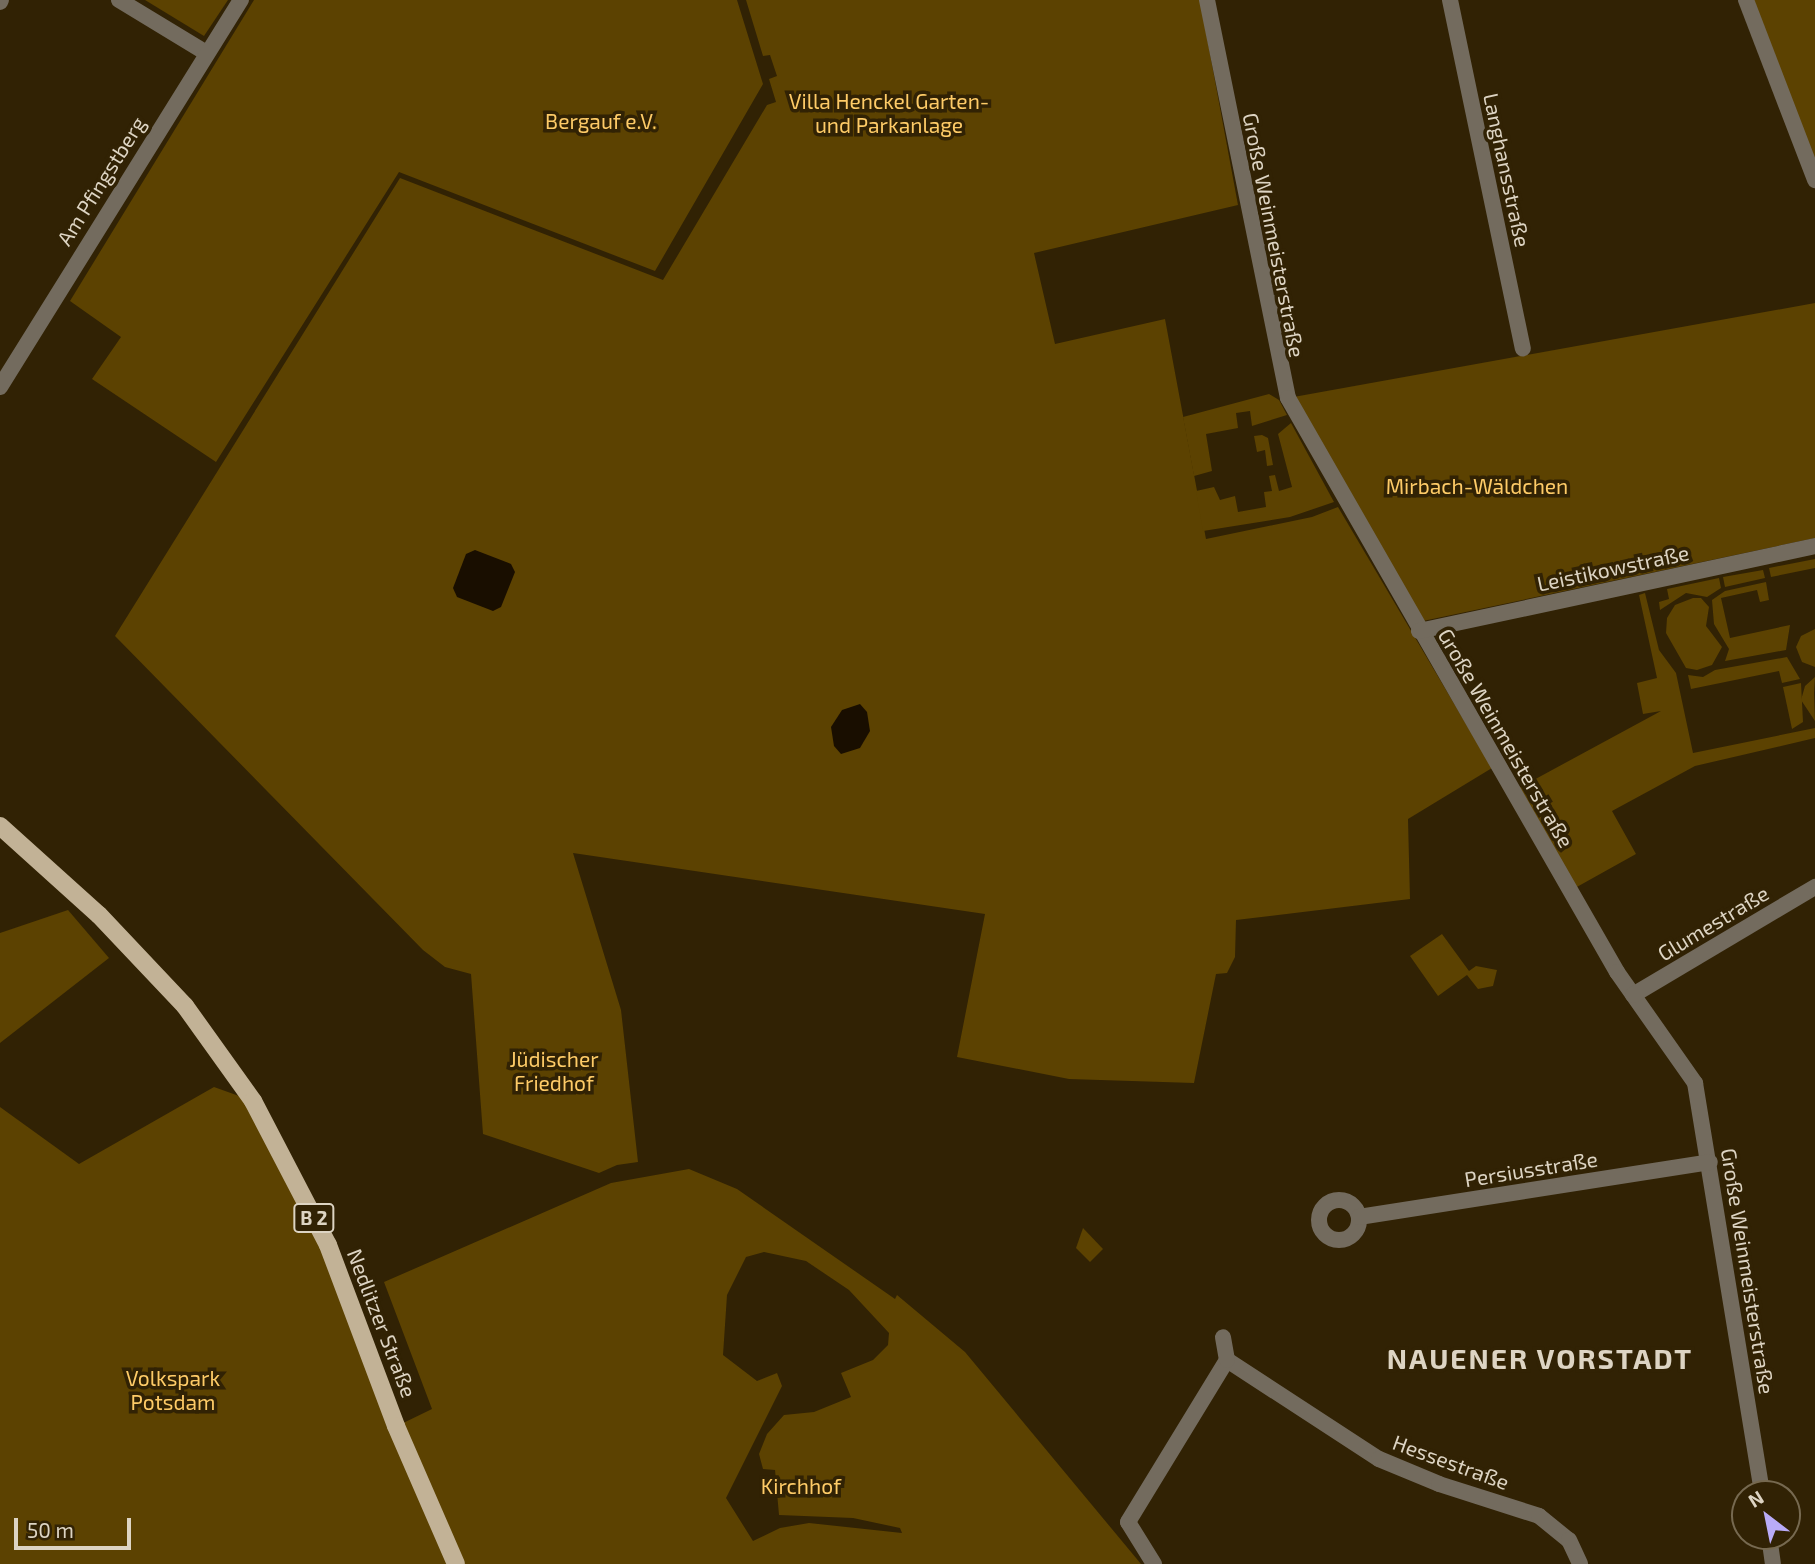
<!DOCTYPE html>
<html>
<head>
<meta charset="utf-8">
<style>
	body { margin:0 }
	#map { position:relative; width:1815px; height:1564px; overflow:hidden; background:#312204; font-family:"Exo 2",sans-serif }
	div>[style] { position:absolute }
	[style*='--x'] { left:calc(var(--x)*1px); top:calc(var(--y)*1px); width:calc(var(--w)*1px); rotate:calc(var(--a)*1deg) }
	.green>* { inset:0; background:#5c4201 }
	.water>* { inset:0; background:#190e00 }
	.minor>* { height:16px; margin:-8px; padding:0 8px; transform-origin:8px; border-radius:8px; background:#736b5e }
	.minor>.ring { margin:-8px; padding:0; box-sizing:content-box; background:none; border:16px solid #736b5e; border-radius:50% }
	.major>* { height:18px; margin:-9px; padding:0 9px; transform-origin:9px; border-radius:9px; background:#c2b296 }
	span { translate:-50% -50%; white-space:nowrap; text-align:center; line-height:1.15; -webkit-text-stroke:7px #312204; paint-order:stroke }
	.shield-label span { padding:2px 5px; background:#312204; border:2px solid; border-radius:5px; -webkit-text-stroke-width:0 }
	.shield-label { font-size:19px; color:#ddd4c3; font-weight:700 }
	.park-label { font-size:21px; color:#fecb67 }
	.street-label { font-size:21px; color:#ddd4c3 }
	.district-label { font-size:28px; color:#ddd4c3; font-weight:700; letter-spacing:2px }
	.north { position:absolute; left:1731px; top:1480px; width:70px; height:70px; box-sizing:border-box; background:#312204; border:2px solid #766950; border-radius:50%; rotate:328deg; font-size:19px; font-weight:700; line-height:28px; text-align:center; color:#ddd4c3 }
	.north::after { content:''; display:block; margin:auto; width:24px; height:32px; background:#b9abf7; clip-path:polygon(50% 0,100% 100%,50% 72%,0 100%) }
	.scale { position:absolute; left:14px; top:1518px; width:117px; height:32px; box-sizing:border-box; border:4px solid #ddd4c3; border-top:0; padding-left:9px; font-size:21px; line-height:24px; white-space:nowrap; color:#ddd4c3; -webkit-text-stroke:5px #312204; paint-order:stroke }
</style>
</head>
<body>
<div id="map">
	<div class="green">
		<div style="clip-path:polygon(145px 0,228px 0,204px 36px)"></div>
		<div style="clip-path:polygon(254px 0,737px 0,763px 84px,655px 271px,399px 172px,216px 462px,92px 379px,121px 337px,70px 301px)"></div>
		<div style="clip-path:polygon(746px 0,1200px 0,1238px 205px,1034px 253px,1055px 344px,1165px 319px,1206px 539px,1312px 517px,1338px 507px,1492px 768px,1408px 819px,1410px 899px,1236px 920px,1235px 957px,1227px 973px,1216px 974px,1194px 1083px,1069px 1079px,957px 1057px,985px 914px,573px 853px,621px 1010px,638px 1162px,617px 1165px,599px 1173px,483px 1134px,471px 974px,445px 967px,423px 950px,115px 636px,400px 178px,663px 280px,767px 105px,776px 102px,769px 79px,777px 76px,770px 55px,763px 56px)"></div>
		<div style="clip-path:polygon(1753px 0,1815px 0,1815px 159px)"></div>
		<div style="clip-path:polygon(1815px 303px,1815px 538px,1423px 621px,1288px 398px)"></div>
		<div style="clip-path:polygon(1269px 394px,1279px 400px,1287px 415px,1252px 426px,1250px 411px,1236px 413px,1238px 428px,1206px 434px,1212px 471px,1194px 476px,1183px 417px)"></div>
		<div style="clip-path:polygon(1291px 423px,1334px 502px,1290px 517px,1203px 531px,1196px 491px,1214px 487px,1220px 500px,1235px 496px,1238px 512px,1266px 507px,1264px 492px,1272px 491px,1269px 476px,1275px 475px,1279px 491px,1292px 487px,1278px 434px)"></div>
		<div style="clip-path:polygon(1262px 435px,1268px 438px,1273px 465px,1267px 466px,1265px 450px,1257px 452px,1254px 436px)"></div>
		<div style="clip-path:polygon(1815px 559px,1815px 568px,1771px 577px,1769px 568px)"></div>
		<div style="clip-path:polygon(1763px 570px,1765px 578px,1725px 587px,1723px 577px)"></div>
		<div style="clip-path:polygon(1719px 578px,1721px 588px,1707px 597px,1686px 593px,1660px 610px,1659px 602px,1669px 599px,1667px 589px)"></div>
		<div style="clip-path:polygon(1766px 582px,1769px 600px,1760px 602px,1757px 590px,1721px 598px,1730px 638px,1790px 625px,1786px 650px,1725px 661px,1729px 649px,1714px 624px,1712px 600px,1725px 591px)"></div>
		<div style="clip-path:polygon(1645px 593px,1659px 650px,1676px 673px,1693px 753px,1815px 728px,1815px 738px,1695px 766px,1612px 811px,1636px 854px,1575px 888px,1517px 789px,1661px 711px,1643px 714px,1637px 683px,1657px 678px,1639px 595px)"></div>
		<div style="clip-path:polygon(1693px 598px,1701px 598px,1709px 607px,1706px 626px,1722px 647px,1712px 665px,1697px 670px,1686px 668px,1666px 633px,1667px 618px,1675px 605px)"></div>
		<div style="clip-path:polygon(1815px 629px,1815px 667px,1802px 662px,1796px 647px,1801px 636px)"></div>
		<div style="clip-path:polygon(1787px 657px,1800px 679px,1782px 683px,1779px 671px,1691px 689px,1688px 675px,1703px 677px,1715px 670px)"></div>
		<div style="clip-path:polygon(1815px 677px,1814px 693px,1815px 721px,1801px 700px,1805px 686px)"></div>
		<div style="clip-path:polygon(1801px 683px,1803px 722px,1792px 729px,1783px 687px)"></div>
		<div style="clip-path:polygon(68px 910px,109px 958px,0 1043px,0 933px)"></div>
		<div style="clip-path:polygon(1442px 934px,1469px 971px,1476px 966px,1497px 970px,1493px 986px,1478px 989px,1467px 975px,1438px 996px,1410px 956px)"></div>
		<div style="clip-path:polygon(evenodd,214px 1087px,253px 1101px,289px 1168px,397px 1426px,432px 1409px,384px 1282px,611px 1183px,689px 1169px,737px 1189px,895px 1299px,897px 1295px,965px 1352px,1141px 1564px,0 1564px,0 1107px,79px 1164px,214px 1087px,764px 1252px,806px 1261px,849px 1290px,889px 1333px,888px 1345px,873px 1360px,841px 1373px,851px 1397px,814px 1412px,784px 1415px,767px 1434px,759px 1454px,763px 1469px,775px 1470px,779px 1515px,853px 1518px,900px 1528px,902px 1533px,809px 1523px,780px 1528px,753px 1541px,726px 1498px,782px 1386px,777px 1373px,757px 1381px,723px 1355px,727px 1295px,746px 1257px,764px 1252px)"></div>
		<div style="clip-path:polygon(1083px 1228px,1103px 1249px,1090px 1262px,1076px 1248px)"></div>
	</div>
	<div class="water">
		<div style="clip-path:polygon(475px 550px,511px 564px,515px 572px,501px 607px,493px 611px,457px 597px,453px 588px,466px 554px)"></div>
		<div style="clip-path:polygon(860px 704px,867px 712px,870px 731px,860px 748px,841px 754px,834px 746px,831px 727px,842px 710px)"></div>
	</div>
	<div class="minor">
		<div style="--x:119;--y:0;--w:100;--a:31.2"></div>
		<div style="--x:1207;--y:0;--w:406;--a:78.5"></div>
		<div style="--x:1288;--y:398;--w:662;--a:60.18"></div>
		<div style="--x:1617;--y:972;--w:136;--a:54.9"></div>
		<div style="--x:1695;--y:1083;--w:416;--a:80.7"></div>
		<div style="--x:1450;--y:0;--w:356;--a:78.2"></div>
		<div style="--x:1746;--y:0;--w:193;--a:69"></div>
		<div style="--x:0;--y:2;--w:2;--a:-63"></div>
		<div style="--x:0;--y:387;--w:456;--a:-58.1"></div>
		<div style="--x:1419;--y:631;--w:405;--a:-12.1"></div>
		<div style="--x:1633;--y:995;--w:212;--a:-30.7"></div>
		<div class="ring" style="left:1319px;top:1200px;width:24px;height:24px"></div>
		<div style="--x:1359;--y:1217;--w:355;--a:-8.9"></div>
		<div style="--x:1227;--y:1360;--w:181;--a:33.1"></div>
		<div style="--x:1379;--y:1459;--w:65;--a:22.6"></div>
		<div style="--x:1439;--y:1484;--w:105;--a:17.7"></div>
		<div style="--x:1539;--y:1516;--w:38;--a:39"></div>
		<div style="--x:1569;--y:1540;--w:26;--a:65"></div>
		<div style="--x:1769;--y:1536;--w:28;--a:82"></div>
		<div style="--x:1154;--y:1564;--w:49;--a:-121.8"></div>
		<div style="--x:1128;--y:1522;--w:190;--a:-58.6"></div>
		<div style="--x:1227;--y:1360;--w:23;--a:-100"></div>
	</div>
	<div class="major">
		<div style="--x:0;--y:826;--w:133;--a:42"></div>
		<div style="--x:99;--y:915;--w:125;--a:46.6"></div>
		<div style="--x:185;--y:1006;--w:117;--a:54.4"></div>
		<div style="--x:253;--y:1101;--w:162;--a:62.5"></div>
		<div style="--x:328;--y:1245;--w:193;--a:69.4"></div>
		<div style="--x:396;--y:1426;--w:150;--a:66.5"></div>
	</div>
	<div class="shield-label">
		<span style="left:314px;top:1218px">B 2</span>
	</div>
	<div class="park-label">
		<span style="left:889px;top:113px">Villa Henckel Garten-<br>und Parkanlage</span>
		<span style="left:601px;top:121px">Bergauf e.V.</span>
		<span style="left:1477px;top:486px">Mirbach-Wäldchen</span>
		<span style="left:554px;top:1071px">Jüdischer<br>Friedhof</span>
		<span style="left:173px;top:1390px">Volkspark<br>Potsdam</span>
		<span style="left:801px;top:1486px">Kirchhof</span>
	</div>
	<div class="street-label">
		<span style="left:1507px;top:170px;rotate:78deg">Langhansstraße</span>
		<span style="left:101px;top:181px;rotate:-58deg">Am Pfingstberg</span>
		<span style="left:1274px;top:235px;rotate:79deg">Große Weinmeisterstraße</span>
		<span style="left:1613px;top:568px;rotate:-12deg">Leistikowstraße</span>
		<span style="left:1506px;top:738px;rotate:60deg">Große Weinmeisterstraße</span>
		<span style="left:1713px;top:923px;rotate:-31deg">Glumestraße</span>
		<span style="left:1531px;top:1169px;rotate:-9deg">Persiusstraße</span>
		<span style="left:1748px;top:1271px;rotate:81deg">Große Weinmeisterstraße</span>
		<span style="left:382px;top:1323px;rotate:69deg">Nedlitzer Straße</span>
		<span style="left:1451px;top:1462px;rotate:20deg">Hessestraße</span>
	</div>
	<div class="district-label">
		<span style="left:1540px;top:1358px">NAUENER VORSTADT</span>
	</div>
	<div class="north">N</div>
	<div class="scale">50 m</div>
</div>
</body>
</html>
